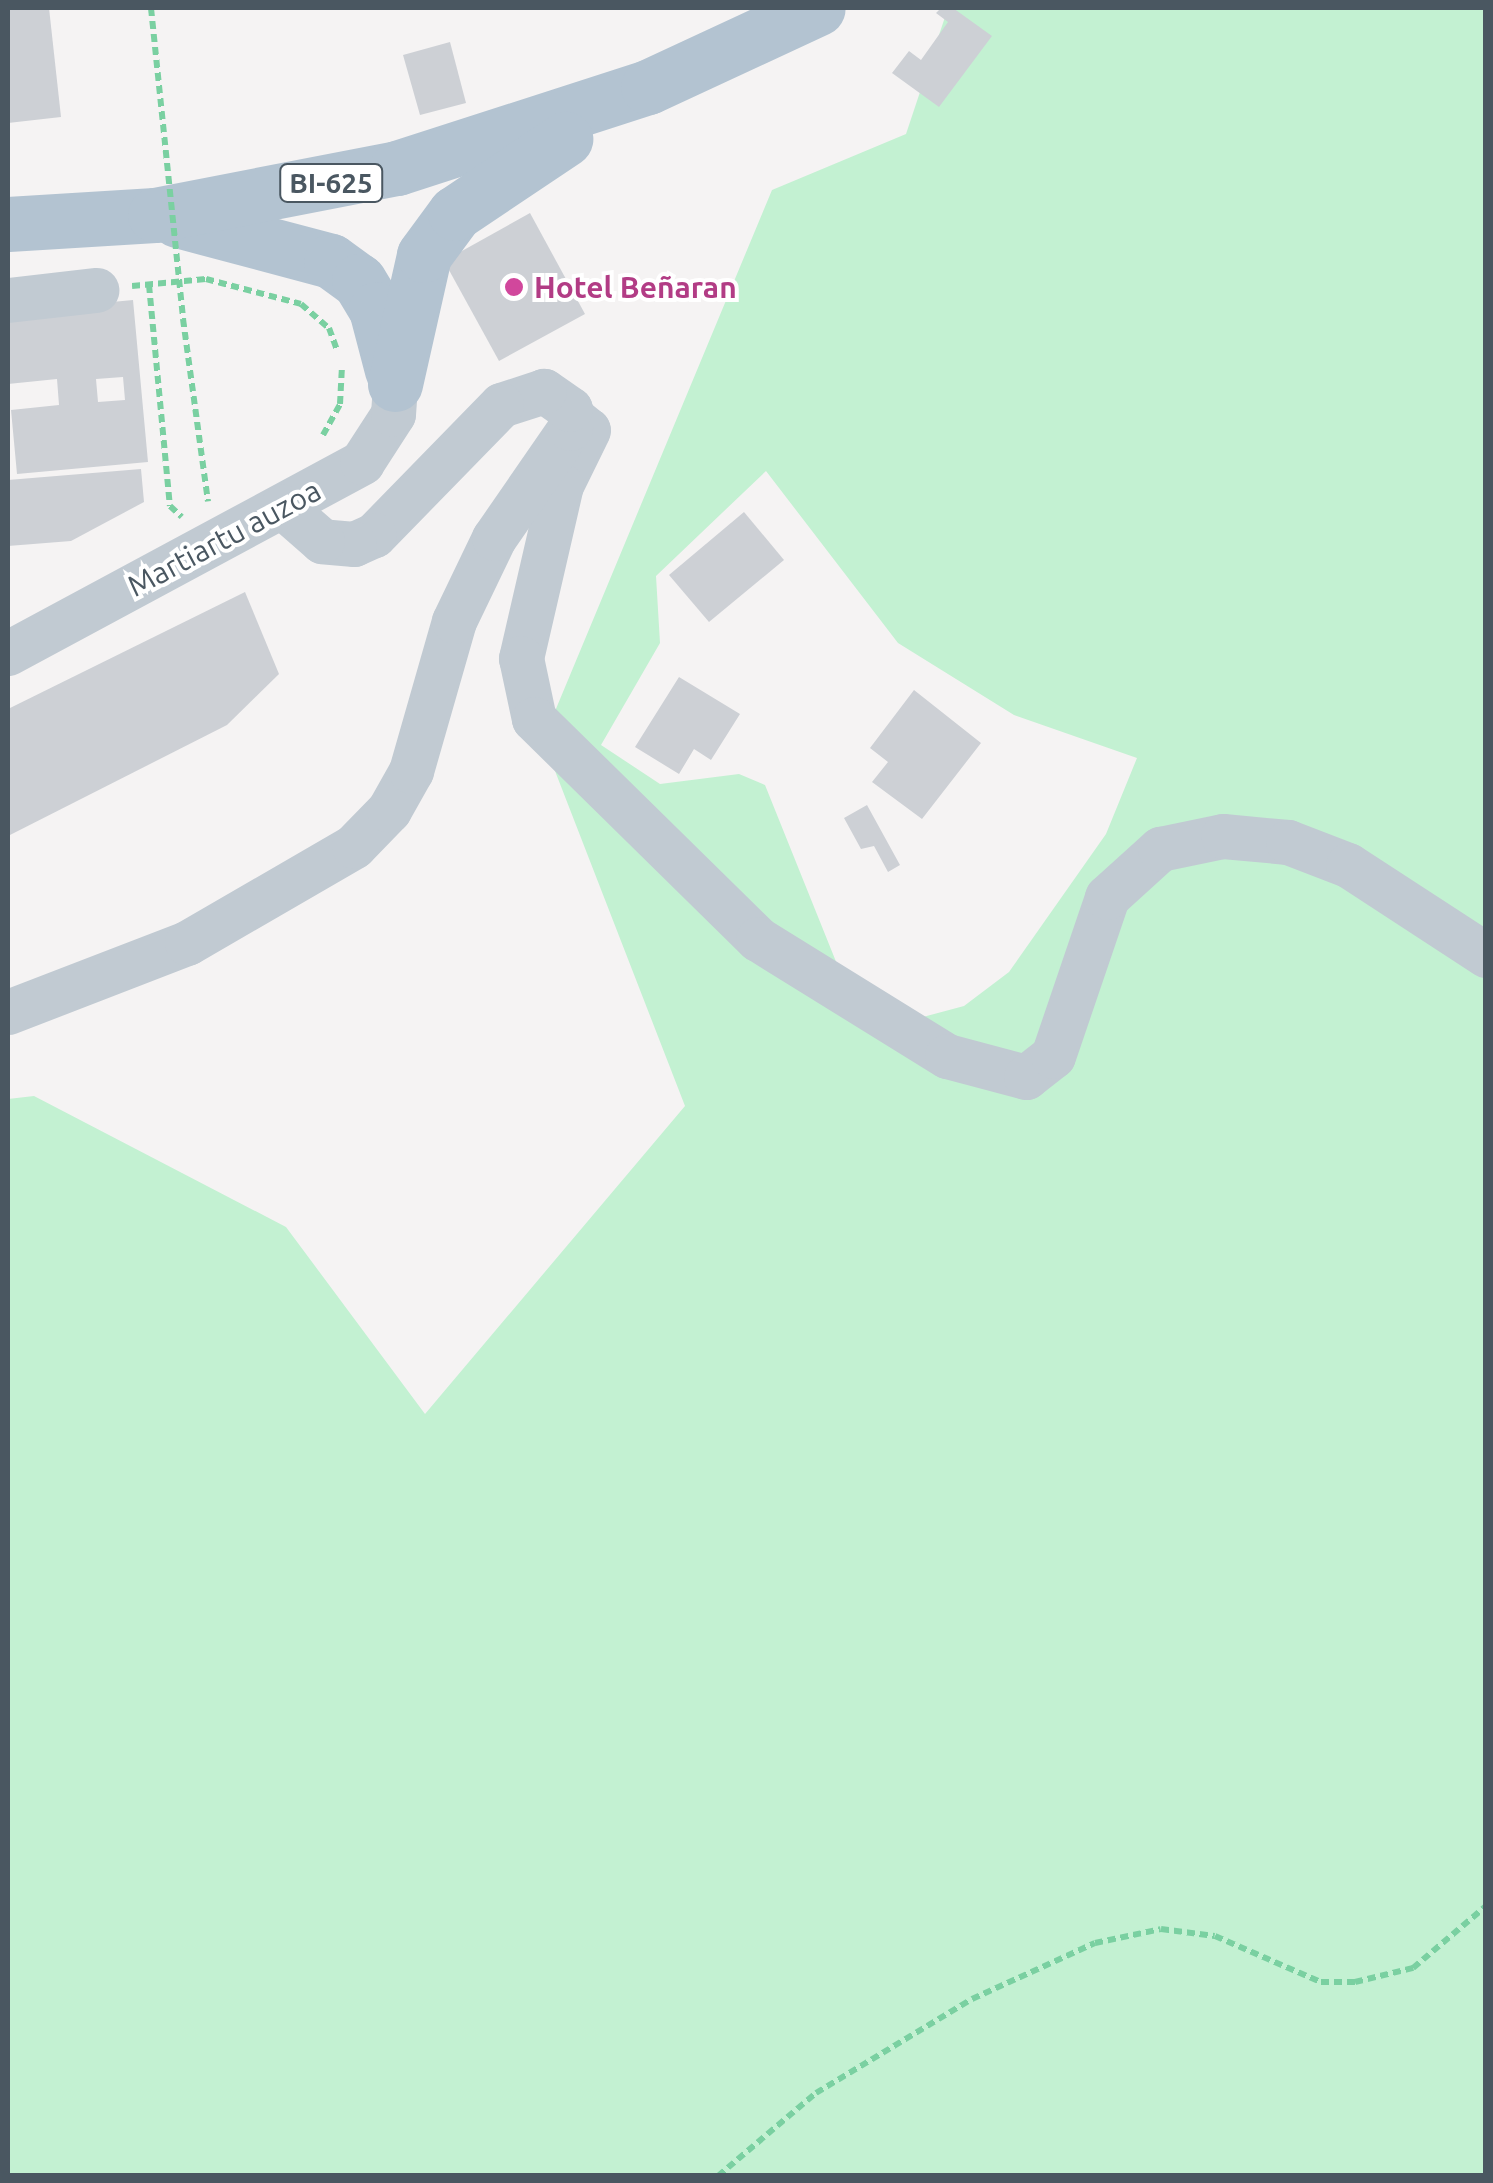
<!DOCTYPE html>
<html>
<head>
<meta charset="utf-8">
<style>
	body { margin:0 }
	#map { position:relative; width:1493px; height:2183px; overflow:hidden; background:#f5f3f3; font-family:Ubuntu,sans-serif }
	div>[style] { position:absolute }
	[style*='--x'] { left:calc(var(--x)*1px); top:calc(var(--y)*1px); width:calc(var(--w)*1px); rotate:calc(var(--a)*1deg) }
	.green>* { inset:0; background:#c3f1d2 }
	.building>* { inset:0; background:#cdd0d5 }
	.path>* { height:6px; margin-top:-3px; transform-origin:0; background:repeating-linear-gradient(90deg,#7ad0a1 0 8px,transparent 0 13px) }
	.minor>* { height:45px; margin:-22.5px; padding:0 22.5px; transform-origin:22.5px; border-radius:22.5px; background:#c1cad2 }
	.major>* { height:55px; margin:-27.5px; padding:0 27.5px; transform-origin:27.5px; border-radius:27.5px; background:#b3c3d1 }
	.path-bridge>* { height:6px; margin-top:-3px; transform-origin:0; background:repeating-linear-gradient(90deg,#7ad0a1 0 8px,transparent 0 13px) }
	.dots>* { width:28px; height:28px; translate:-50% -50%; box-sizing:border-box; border:5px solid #fff; border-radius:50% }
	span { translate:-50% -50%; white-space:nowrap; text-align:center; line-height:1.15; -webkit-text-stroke:8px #fff; paint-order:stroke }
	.shield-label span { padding:2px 8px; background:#fff; border:2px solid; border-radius:8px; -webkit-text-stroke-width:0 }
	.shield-label { font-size:28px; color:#4a5761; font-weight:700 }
	.hotel-label { font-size:30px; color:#b23c85; font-weight:700 }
	.left { translate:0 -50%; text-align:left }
	.street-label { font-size:30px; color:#4a5761 }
	.frame { position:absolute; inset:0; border:10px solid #4a5761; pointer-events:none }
</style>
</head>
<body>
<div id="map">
	<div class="green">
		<div style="clip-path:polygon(evenodd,948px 8px,1485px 8px,1485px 2175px,8px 2175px,8px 1099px,34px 1096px,286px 1227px,425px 1414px,685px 1106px,543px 740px,772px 190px,906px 134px,948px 8px,766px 471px,898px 643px,1014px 715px,1137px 758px,1106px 834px,1009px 972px,964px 1006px,908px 1021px,845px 984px,765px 785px,739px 774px,660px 784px,601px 745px,660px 643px,656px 576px,766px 471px)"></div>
	</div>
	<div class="building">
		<div style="clip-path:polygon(8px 8px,49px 8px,61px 117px,8px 123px)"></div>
		<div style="clip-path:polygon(941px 8px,953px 8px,992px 36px,939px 107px,892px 73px,909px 51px,921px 60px,948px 22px,936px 13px)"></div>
		<div style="clip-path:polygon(450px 42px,466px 103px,420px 115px,403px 55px)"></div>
		<div style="clip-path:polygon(530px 213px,585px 314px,499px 361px,444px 261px)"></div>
		<div style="clip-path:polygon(evenodd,133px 300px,148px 462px,17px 474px,11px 410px,59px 405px,57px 379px,8px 384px,8px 312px,133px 300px,123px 377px,125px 400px,98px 402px,96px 379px,123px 377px)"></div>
		<div style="clip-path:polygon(141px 469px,144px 502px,71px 541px,8px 546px,8px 480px)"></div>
		<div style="clip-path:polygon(744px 512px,784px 560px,709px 622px,669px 575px)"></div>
		<div style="clip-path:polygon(245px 592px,279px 674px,227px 725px,8px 836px,8px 709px)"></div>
		<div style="clip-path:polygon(679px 677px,740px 714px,711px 760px,694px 749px,679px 774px,635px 747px)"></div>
		<div style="clip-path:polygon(914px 690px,981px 743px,922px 819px,872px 782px,888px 762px,870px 748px)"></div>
		<div style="clip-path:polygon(867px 805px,900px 865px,888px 872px,874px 846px,861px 849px,844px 818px)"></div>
	</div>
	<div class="path">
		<div style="--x:149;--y:285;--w:222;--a:84.6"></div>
		<div style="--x:170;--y:506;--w:16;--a:43"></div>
		<div style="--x:132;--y:286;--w:74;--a:-5.4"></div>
		<div style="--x:206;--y:279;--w:98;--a:14.7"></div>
		<div style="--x:301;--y:304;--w:37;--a:41"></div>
		<div style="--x:329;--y:328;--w:23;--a:70"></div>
		<div style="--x:183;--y:319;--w:184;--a:82.2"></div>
		<div style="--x:323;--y:435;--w:35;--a:-61"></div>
		<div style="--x:340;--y:404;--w:37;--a:-87"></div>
		<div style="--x:718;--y:2176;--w:128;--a:-40.3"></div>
		<div style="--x:816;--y:2093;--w:182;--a:-31.1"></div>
		<div style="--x:972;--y:1999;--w:135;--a:-24.5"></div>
		<div style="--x:1095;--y:1943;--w:67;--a:-12"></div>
		<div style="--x:1161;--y:1929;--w:54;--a:7.4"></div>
		<div style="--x:1215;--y:1936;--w:116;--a:23.5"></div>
		<div style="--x:1321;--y:1982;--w:34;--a:0"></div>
		<div style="--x:1355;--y:1982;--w:60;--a:-13.6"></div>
		<div style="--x:1413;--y:1968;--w:96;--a:-40.3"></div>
	</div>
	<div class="minor">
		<div style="--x:8;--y:300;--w:89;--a:-6.5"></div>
		<div style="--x:573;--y:418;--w:19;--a:39"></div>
		<div style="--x:588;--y:430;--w:61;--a:116.1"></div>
		<div style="--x:561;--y:485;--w:178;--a:103"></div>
		<div style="--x:521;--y:658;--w:62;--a:78"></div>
		<div style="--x:534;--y:719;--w:314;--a:44.5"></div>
		<div style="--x:758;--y:939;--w:222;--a:31.8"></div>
		<div style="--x:947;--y:1056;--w:82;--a:14.9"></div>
		<div style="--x:1026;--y:1077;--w:34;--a:-38"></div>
		<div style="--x:1053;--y:1056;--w:168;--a:-71.2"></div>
		<div style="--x:1107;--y:897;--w:72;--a:-42.2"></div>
		<div style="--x:1160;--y:849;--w:64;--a:-11.7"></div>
		<div style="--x:1223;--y:836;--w:65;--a:5.3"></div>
		<div style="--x:1288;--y:842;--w:64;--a:21"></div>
		<div style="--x:1348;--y:865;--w:165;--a:33.1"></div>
		<div style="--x:8;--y:653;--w:402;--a:-28.3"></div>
		<div style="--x:362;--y:462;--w:57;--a:-57.1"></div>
		<div style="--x:393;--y:414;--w:30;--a:-86"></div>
		<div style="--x:8;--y:1012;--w:192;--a:-21.1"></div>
		<div style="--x:187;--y:943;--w:193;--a:-30.1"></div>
		<div style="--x:354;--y:846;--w:50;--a:-45.8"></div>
		<div style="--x:389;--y:810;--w:45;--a:-60.6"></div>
		<div style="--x:411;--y:771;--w:156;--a:-74"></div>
		<div style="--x:454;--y:621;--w:92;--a:-64.3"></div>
		<div style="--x:494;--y:538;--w:134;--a:-55.4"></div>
		<div style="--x:570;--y:428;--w:19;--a:-90"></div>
		<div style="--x:570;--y:409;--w:32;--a:-145"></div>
		<div style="--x:544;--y:391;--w:45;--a:162"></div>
		<div style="--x:501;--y:405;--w:182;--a:134.3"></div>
		<div style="--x:374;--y:535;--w:22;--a:156"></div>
		<div style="--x:354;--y:544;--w:32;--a:-175"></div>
		<div style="--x:322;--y:541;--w:52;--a:-138.9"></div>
	</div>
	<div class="major">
		<div style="--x:177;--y:220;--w:159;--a:14.9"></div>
		<div style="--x:331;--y:261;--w:34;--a:36"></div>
		<div style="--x:359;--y:281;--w:33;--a:59"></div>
		<div style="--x:376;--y:309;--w:63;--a:75.3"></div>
		<div style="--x:8;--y:224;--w:147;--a:-3.5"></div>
		<div style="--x:155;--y:215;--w:247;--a:-11"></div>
		<div style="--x:397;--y:168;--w:264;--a:-17.9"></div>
		<div style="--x:648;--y:87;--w:187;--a:-24.9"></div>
		<div style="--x:395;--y:384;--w:132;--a:-77.3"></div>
		<div style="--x:424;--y:255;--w:52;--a:-53.6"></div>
		<div style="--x:455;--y:213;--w:133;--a:-33.9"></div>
	</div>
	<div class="path-bridge">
		<div style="--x:151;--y:8;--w:313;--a:84.1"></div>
	</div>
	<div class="dots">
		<div style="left:514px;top:287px;background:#d1479c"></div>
	</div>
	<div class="shield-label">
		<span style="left:331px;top:183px">BI-625</span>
	</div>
	<div class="hotel-label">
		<span class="left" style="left:534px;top:287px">Hotel Beñaran</span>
	</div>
	<div class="street-label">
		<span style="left:224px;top:538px;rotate:-28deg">Martiartu auzoa</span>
	</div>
	<div class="frame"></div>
</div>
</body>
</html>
